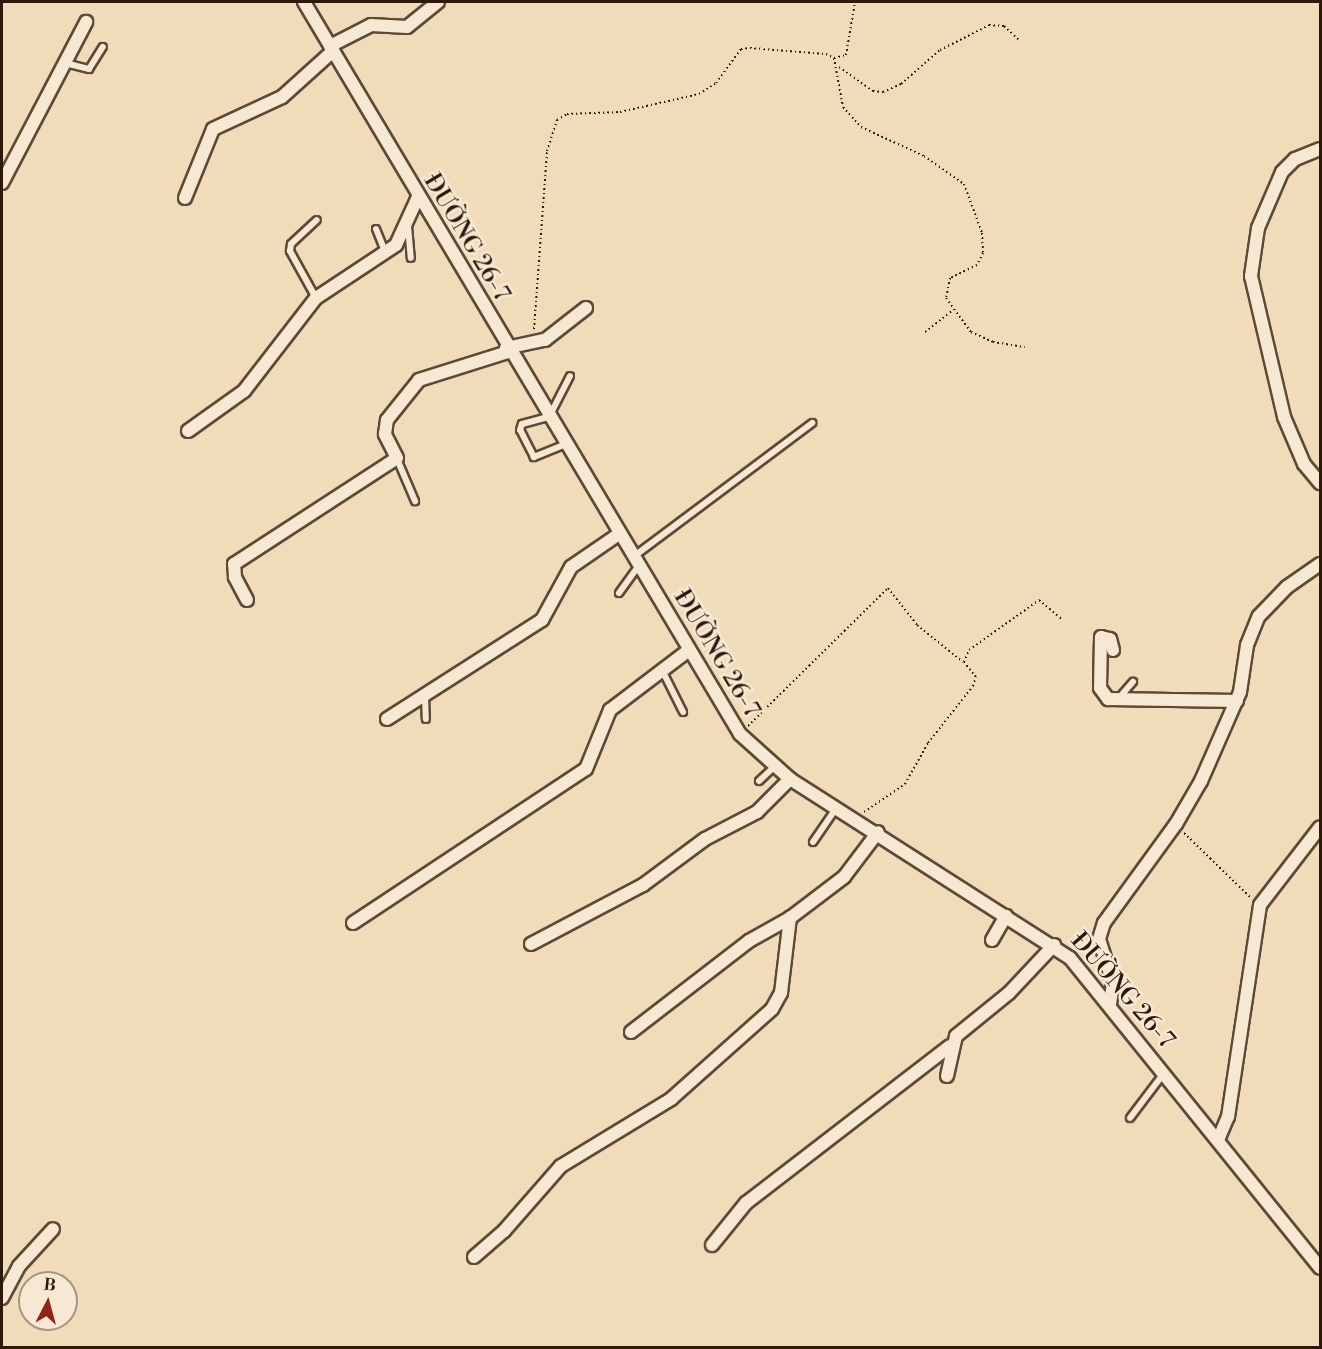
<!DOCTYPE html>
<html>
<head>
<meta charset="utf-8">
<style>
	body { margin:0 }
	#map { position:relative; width:1322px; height:1349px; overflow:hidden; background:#f1dcba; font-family:"Libre Bodoni",serif }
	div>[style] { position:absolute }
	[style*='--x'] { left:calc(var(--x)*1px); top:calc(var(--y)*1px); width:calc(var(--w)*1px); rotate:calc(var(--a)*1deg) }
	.path>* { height:2px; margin-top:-1px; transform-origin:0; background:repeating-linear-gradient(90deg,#2d180b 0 1.5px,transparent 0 4.5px) }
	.roads { filter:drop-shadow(2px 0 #5e4937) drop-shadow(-2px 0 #5e4937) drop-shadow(0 2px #5e4937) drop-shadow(0 -2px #5e4937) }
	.service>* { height:6px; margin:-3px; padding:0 3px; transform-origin:3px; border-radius:3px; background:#f6e8d2 }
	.minor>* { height:12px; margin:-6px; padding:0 6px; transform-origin:6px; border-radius:6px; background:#f6e8d2 }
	span { translate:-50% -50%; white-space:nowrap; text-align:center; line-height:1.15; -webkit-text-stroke:5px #f6e8d2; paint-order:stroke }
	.street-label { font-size:24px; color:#2d180b }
	.frame { position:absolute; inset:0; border:3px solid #2d180b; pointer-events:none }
	.north { position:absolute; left:18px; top:1271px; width:60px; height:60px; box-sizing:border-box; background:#f6e8d2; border:2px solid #a69582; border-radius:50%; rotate:6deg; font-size:16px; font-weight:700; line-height:24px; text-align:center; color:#2d180b }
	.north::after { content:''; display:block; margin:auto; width:21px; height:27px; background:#8f2418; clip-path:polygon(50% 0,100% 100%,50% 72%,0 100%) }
</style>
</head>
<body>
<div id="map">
	<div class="path">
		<div style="--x:834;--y:58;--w:12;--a:-14"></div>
		<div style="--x:846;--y:55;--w:54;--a:-80.4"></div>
		<div style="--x:839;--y:67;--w:42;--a:35.2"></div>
		<div style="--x:873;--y:91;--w:10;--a:6"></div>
		<div style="--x:883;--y:92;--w:20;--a:-24"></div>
		<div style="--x:901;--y:84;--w:52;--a:-41.1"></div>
		<div style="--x:940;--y:50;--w:55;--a:-27"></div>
		<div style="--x:989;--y:25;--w:15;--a:4"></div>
		<div style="--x:1004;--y:26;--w:22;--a:43"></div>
		<div style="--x:534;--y:329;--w:178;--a:-85.8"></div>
		<div style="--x:547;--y:151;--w:33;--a:-72"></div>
		<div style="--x:557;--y:120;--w:12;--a:-31"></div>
		<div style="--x:567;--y:114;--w:53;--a:-2.2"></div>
		<div style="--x:620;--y:112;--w:81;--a:-12.8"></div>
		<div style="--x:699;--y:94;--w:20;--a:-33"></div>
		<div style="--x:716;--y:83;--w:42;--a:-53.7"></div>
		<div style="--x:741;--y:49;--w:9;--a:-6"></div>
		<div style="--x:750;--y:48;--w:76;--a:4.5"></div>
		<div style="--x:826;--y:54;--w:9;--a:27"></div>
		<div style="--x:834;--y:58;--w:50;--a:79.6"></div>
		<div style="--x:843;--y:107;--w:27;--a:48"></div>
		<div style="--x:861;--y:127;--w:69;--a:24.7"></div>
		<div style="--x:924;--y:156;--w:49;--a:35"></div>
		<div style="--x:964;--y:184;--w:52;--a:69.8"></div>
		<div style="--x:982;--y:233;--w:20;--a:87"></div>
		<div style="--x:983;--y:253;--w:13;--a:117"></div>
		<div style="--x:977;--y:265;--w:30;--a:154"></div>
		<div style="--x:950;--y:278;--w:20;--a:101"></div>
		<div style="--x:946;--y:298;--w:42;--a:53.7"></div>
		<div style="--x:971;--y:332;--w:24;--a:24"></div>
		<div style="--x:993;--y:342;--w:32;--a:9"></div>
		<div style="--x:925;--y:332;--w:36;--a:-38"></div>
		<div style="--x:748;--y:726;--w:197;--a:-44.6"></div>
		<div style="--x:888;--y:588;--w:47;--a:51.9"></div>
		<div style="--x:917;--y:625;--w:59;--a:38.8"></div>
		<div style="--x:864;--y:812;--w:50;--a:-34.3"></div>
		<div style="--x:905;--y:784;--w:47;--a:-60.7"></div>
		<div style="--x:928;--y:743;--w:73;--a:-51.7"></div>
		<div style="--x:973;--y:686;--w:9;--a:-72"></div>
		<div style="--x:976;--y:677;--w:19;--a:-129"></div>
		<div style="--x:964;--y:662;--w:13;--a:-67"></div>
		<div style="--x:969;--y:650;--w:86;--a:-35.5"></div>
		<div style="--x:1039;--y:600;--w:31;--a:40"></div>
		<div style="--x:1184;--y:833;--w:93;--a:44.1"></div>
	</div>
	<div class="roads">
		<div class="service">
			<div style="--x:65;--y:63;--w:25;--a:14"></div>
			<div style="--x:89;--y:69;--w:26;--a:-58"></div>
			<div style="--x:408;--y:226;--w:32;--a:85"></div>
			<div style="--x:376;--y:229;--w:27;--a:68"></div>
			<div style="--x:316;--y:298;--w:54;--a:-119"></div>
			<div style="--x:290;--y:251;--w:7;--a:-82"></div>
			<div style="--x:291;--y:244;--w:35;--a:-43"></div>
			<div style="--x:566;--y:444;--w:35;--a:158"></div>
			<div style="--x:534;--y:457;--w:30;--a:-117"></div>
			<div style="--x:520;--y:430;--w:6;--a:-72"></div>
			<div style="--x:522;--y:424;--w:28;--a:-15"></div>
			<div style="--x:549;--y:417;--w:46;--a:-62.9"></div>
			<div style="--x:397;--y:459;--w:46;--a:66.8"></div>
			<div style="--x:633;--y:557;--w:224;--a:-36.8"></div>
			<div style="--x:619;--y:593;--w:32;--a:-54"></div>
			<div style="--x:662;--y:670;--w:47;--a:63.4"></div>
			<div style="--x:425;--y:696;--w:23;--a:88"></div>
			<div style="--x:1118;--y:699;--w:23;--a:-49"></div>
			<div style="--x:759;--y:781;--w:21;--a:-43"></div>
			<div style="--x:813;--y:842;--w:42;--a:-55.6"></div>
			<div style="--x:1130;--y:1118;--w:56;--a:-52.9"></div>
		</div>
		<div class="minor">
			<div style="--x:304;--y:2;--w:852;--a:59.22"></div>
			<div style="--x:740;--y:734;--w:67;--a:42"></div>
			<div style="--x:790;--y:779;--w:332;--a:32.6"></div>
			<div style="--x:1070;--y:958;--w:398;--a:51.1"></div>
			<div style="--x:330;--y:46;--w:46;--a:-27.1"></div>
			<div style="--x:371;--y:25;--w:36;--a:3"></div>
			<div style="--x:407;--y:27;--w:40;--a:-39"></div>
			<div style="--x:1320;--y:149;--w:27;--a:158"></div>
			<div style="--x:1295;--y:159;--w:18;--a:135"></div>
			<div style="--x:1282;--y:172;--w:61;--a:113.2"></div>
			<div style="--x:1258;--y:228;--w:49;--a:98.3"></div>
			<div style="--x:1251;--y:276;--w:145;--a:76.8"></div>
			<div style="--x:1284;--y:417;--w:51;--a:66.9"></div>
			<div style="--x:1304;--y:464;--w:25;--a:50"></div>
			<div style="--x:2;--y:183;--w:182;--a:-62.4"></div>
			<div style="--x:185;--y:198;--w:74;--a:-67.9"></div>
			<div style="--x:213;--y:129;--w:76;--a:-24.9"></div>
			<div style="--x:282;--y:97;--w:69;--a:-42"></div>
			<div style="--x:506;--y:348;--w:40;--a:-12"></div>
			<div style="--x:545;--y:340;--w:52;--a:-38"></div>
			<div style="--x:188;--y:431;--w:69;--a:-35.5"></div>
			<div style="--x:244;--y:391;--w:118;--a:-52.3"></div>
			<div style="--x:316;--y:298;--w:96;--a:-33.5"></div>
			<div style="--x:396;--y:245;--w:53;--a:-65.4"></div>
			<div style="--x:247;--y:600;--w:26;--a:-118"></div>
			<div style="--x:235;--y:577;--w:13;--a:-94"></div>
			<div style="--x:234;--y:564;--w:194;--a:-33"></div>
			<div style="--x:397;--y:458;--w:27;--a:-117"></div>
			<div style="--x:385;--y:434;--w:14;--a:-82"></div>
			<div style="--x:387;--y:420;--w:51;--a:-51.3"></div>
			<div style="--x:419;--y:380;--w:93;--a:-17.5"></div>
			<div style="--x:1113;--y:650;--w:11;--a:-105"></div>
			<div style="--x:1110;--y:639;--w:9;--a:-167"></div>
			<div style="--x:1101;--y:637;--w:51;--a:91.1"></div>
			<div style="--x:1100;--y:688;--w:14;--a:54"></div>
			<div style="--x:1108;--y:699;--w:129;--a:0.9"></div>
			<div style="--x:387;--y:719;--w:184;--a:-32.6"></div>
			<div style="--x:542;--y:620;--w:60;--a:-61.3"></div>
			<div style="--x:571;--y:567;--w:58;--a:-34.5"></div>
			<div style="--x:353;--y:923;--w:279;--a:-33.5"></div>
			<div style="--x:586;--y:769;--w:64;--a:-67.9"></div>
			<div style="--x:610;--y:710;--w:99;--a:-37.2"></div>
			<div style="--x:992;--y:940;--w:28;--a:-60"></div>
			<div style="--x:531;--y:944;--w:127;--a:-27.8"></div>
			<div style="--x:643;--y:885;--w:77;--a:-36.6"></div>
			<div style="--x:705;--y:839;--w:59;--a:-27.4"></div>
			<div style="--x:757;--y:812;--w:47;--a:-45"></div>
			<div style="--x:1110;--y:1004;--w:21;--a:-82"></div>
			<div style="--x:1113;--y:983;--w:46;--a:-107.7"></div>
			<div style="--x:1099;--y:939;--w:17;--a:-73"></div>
			<div style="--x:1104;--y:923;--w:122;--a:-54"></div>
			<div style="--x:1176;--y:824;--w:50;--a:-59.8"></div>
			<div style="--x:1201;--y:781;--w:97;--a:-66.3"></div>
			<div style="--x:1240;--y:692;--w:48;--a:-81.5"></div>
			<div style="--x:1247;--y:645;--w:31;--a:-68"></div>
			<div style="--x:1259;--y:616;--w:40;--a:-46"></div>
			<div style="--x:1287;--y:587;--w:40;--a:-34.9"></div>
			<div style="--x:631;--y:1032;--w:149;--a:-37.6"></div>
			<div style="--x:749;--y:941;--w:47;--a:-29.3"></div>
			<div style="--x:947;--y:1076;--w:41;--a:-77.3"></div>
			<div style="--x:956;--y:1036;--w:68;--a:-39.1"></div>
			<div style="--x:1009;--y:993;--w:66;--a:-46.8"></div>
			<div style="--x:1218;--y:1140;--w:25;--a:-67"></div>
			<div style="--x:1228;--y:1117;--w:214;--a:-81.4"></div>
			<div style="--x:1260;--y:905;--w:98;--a:-52.4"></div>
			<div style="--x:712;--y:1245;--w:54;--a:-51"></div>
			<div style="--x:746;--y:1203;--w:257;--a:-37.6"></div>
			<div style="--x:474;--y:1257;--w:40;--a:-41"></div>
			<div style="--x:504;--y:1231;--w:86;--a:-48.8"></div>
			<div style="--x:561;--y:1166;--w:129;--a:-31.3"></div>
			<div style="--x:671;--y:1099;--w:135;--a:-41.7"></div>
			<div style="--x:772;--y:1009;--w:18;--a:-61"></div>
			<div style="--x:781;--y:993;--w:76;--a:-83.2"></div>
			<div style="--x:790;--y:918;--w:68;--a:-37.2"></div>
			<div style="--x:844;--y:877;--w:56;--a:-52.9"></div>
			<div style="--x:2;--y:1298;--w:36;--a:-62"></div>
			<div style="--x:19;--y:1266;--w:50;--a:-47.4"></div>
		</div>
	</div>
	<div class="street-label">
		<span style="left:466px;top:238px;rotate:59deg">ĐƯỜNG 26-7</span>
		<span style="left:716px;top:654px;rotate:59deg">ĐƯỜNG 26-7</span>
		<span style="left:1122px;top:991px;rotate:49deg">ĐƯỜNG 26-7</span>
	</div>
	<div class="frame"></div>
	<div class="north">B</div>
</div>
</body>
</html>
